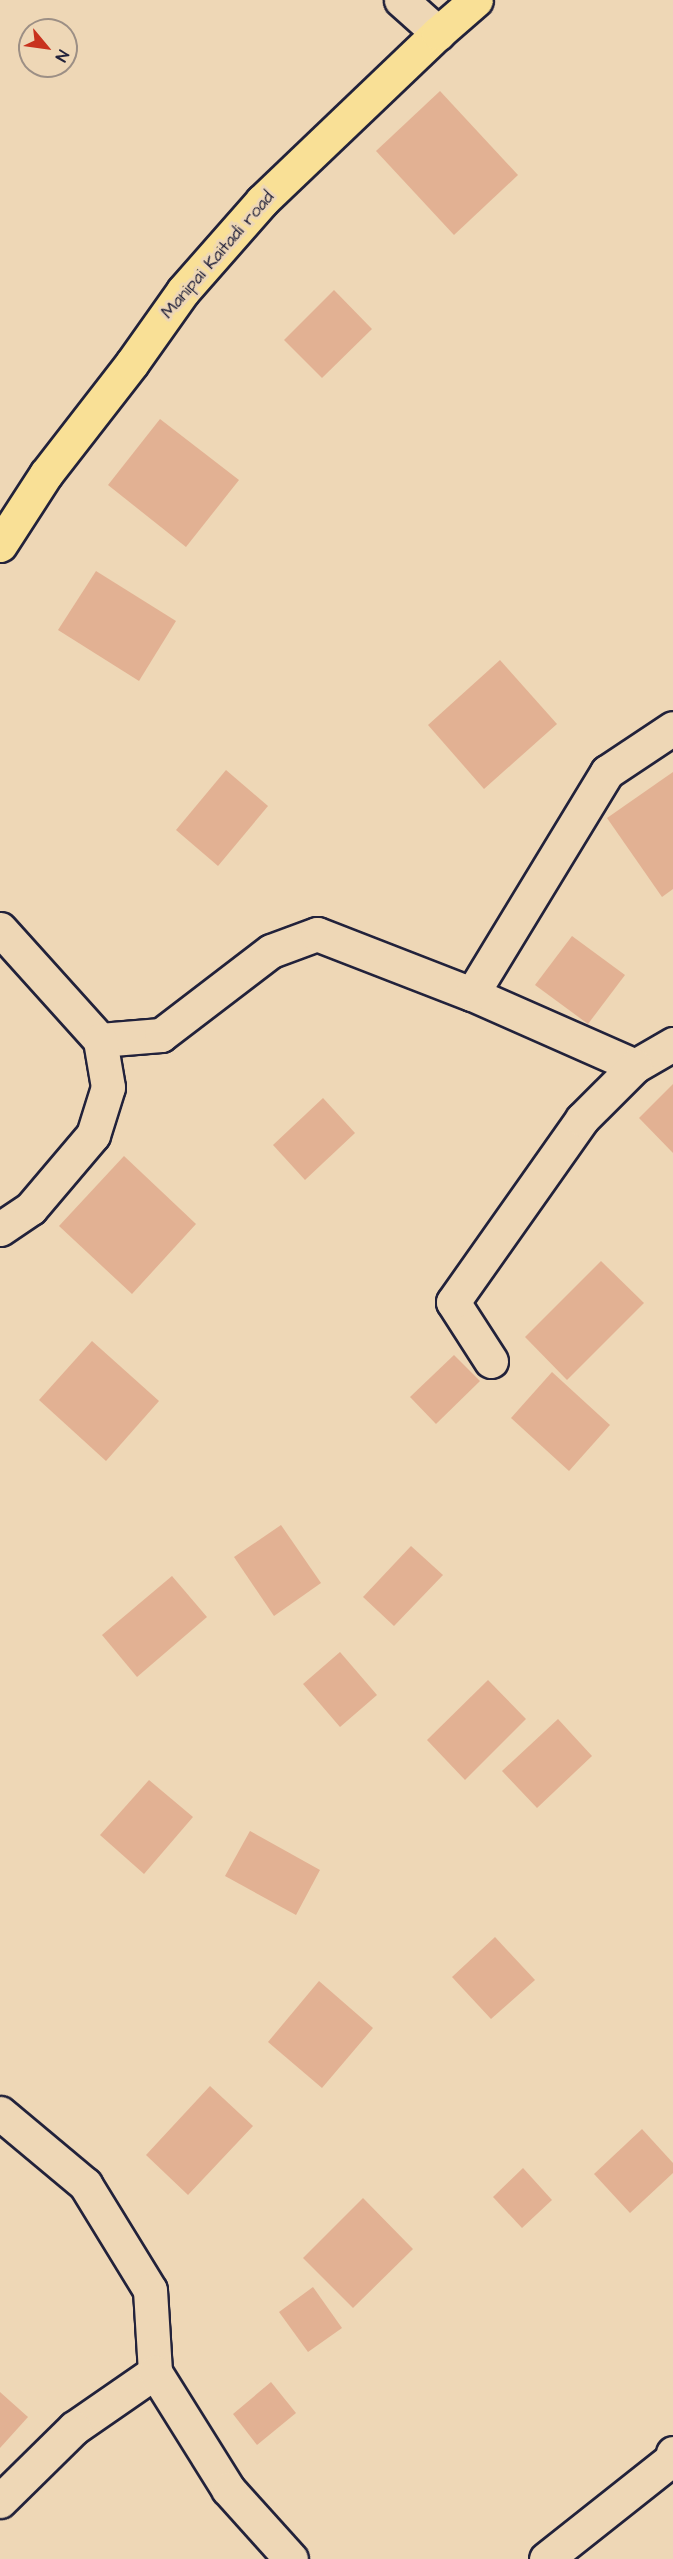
<!DOCTYPE html>
<html>
<head>
<meta charset="utf-8">
<style>
	body { margin:0 }
	#map { position:relative; width:673px; height:2559px; overflow:hidden; background:#eed7b6; font-family:"Architects Daughter",sans-serif }
	div>[style] { position:absolute }
	[style*='--x'] { left:calc(var(--x)*1px); top:calc(var(--y)*1px); width:calc(var(--w)*1px); rotate:calc(var(--a)*1deg) }
	.building>* { inset:0; background:#e2b193 }
	.roads { filter:drop-shadow(2px 0 #22223b) drop-shadow(-2px 0 #22223b) drop-shadow(0 2px #22223b) drop-shadow(0 -2px #22223b) }
	.minor>* { height:33px; margin:-16.5px; padding:0 16.5px; transform-origin:16.5px; border-radius:16.5px; background:#eed7b6 }
	.major>* { height:33px; margin:-16.5px; padding:0 16.5px; transform-origin:16.5px; border-radius:16.5px; background:#f9e096 }
	span { translate:-50% -50%; white-space:nowrap; text-align:center; line-height:1.15; -webkit-text-stroke:6px #eed7b6; paint-order:stroke }
	.street-label { font-size:18px; color:#22223b }
	.north { position:absolute; left:18px; top:18px; width:60px; height:60px; box-sizing:border-box; background:#eed7b6; border:2px solid #9c8f85; border-radius:50%; rotate:119deg; font-size:16px; font-weight:700; line-height:24px; text-align:center; color:#22223b }
	.north::after { content:''; display:block; margin:auto; width:21px; height:27px; background:#c8321e; clip-path:polygon(50% 0,100% 100%,50% 72%,0 100%) }
</style>
</head>
<body>
<div id="map">
	<div class="building">
		<div style="clip-path:polygon(440px 91px,518px 175px,454px 235px,376px 151px)"></div>
		<div style="clip-path:polygon(334px 290px,372px 329px,322px 378px,284px 340px)"></div>
		<div style="clip-path:polygon(160px 419px,239px 480px,186px 547px,108px 485px)"></div>
		<div style="clip-path:polygon(96px 571px,176px 621px,139px 681px,58px 630px)"></div>
		<div style="clip-path:polygon(500px 660px,557px 724px,484px 789px,428px 725px)"></div>
		<div style="clip-path:polygon(226px 770px,268px 806px,218px 866px,176px 830px)"></div>
		<div style="clip-path:polygon(673px 772px,673px 889px,662px 897px,607px 818px)"></div>
		<div style="clip-path:polygon(572px 936px,625px 975px,588px 1024px,535px 985px)"></div>
		<div style="clip-path:polygon(673px 1084px,673px 1153px,639px 1118px)"></div>
		<div style="clip-path:polygon(323px 1098px,355px 1133px,305px 1180px,273px 1145px)"></div>
		<div style="clip-path:polygon(124px 1156px,196px 1224px,132px 1294px,59px 1226px)"></div>
		<div style="clip-path:polygon(601px 1261px,644px 1303px,567px 1380px,525px 1337px)"></div>
		<div style="clip-path:polygon(92px 1341px,159px 1401px,106px 1461px,39px 1400px)"></div>
		<div style="clip-path:polygon(454px 1355px,480px 1381px,436px 1424px,410px 1397px)"></div>
		<div style="clip-path:polygon(552px 1372px,610px 1425px,569px 1471px,511px 1418px)"></div>
		<div style="clip-path:polygon(281px 1525px,321px 1583px,274px 1616px,234px 1557px)"></div>
		<div style="clip-path:polygon(411px 1546px,443px 1575px,394px 1626px,363px 1597px)"></div>
		<div style="clip-path:polygon(172px 1576px,207px 1617px,137px 1677px,102px 1635px)"></div>
		<div style="clip-path:polygon(340px 1652px,377px 1695px,340px 1727px,303px 1684px)"></div>
		<div style="clip-path:polygon(488px 1680px,526px 1719px,465px 1780px,427px 1740px)"></div>
		<div style="clip-path:polygon(558px 1719px,592px 1756px,537px 1808px,502px 1771px)"></div>
		<div style="clip-path:polygon(149px 1780px,193px 1817px,144px 1874px,100px 1835px)"></div>
		<div style="clip-path:polygon(250px 1831px,320px 1870px,296px 1915px,225px 1876px)"></div>
		<div style="clip-path:polygon(495px 1937px,535px 1980px,491px 2019px,452px 1977px)"></div>
		<div style="clip-path:polygon(319px 1981px,373px 2028px,322px 2088px,268px 2042px)"></div>
		<div style="clip-path:polygon(210px 2086px,253px 2126px,188px 2195px,146px 2155px)"></div>
		<div style="clip-path:polygon(642px 2129px,673px 2163px,673px 2173px,630px 2213px,594px 2174px)"></div>
		<div style="clip-path:polygon(523px 2168px,552px 2200px,522px 2228px,493px 2197px)"></div>
		<div style="clip-path:polygon(363px 2198px,413px 2249px,353px 2308px,303px 2258px)"></div>
		<div style="clip-path:polygon(313px 2287px,342px 2328px,308px 2352px,279px 2312px)"></div>
		<div style="clip-path:polygon(271px 2382px,296px 2413px,257px 2445px,233px 2414px)"></div>
		<div style="clip-path:polygon(0 2392px,28px 2417px,0 2448px)"></div>
	</div>
	<div class="roads">
		<div class="minor">
			<div style="--x:401;--y:0;--w:50;--a:41.7"></div>
			<div style="--x:0;--y:929;--w:149;--a:48"></div>
			<div style="--x:100;--y:1040;--w:61;--a:-4.7"></div>
			<div style="--x:161;--y:1035;--w:138;--a:-37.4"></div>
			<div style="--x:271;--y:951;--w:49;--a:-20.3"></div>
			<div style="--x:317;--y:934;--w:166;--a:21.2"></div>
			<div style="--x:472;--y:994;--w:178;--a:23.8"></div>
			<div style="--x:635;--y:1066;--w:44;--a:-30.1"></div>
			<div style="--x:472;--y:994;--w:260;--a:-58.7"></div>
			<div style="--x:607;--y:772;--w:79;--a:-33.7"></div>
			<div style="--x:0;--y:1229;--w:37;--a:-34"></div>
			<div style="--x:31;--y:1208;--w:96;--a:-49.7"></div>
			<div style="--x:93;--y:1135;--w:50;--a:-72.6"></div>
			<div style="--x:108;--y:1087;--w:48;--a:-99.7"></div>
			<div style="--x:491;--y:1361;--w:70;--a:-122.8"></div>
			<div style="--x:453;--y:1302;--w:224;--a:-54.8"></div>
			<div style="--x:582;--y:1119;--w:75;--a:-45"></div>
			<div style="--x:0;--y:2113;--w:111;--a:39.9"></div>
			<div style="--x:85;--y:2184;--w:124;--a:58.5"></div>
			<div style="--x:150;--y:2290;--w:82;--a:86.5"></div>
			<div style="--x:155;--y:2372;--w:98;--a:145.3"></div>
			<div style="--x:74;--y:2428;--w:104;--a:135.4"></div>
			<div style="--x:155;--y:2372;--w:138;--a:58"></div>
			<div style="--x:228;--y:2489;--w:94;--a:48"></div>
			<div style="--x:546;--y:2559;--w:161;--a:-38.4"></div>
			<div style="--x:672;--y:2459;--w:6;--a:-81"></div>
		</div>
		<div class="major">
			<div style="--x:0;--y:545;--w:85;--a:-57.1"></div>
			<div style="--x:46;--y:474;--w:140;--a:-52.2"></div>
			<div style="--x:132;--y:363;--w:88;--a:-54.7"></div>
			<div style="--x:183;--y:291;--w:120;--a:-48.7"></div>
			<div style="--x:262;--y:201;--w:243;--a:-43.7"></div>
			<div style="--x:438;--y:33;--w:50;--a:-41"></div>
		</div>
	</div>
	<div class="street-label">
		<span style="left:218px;top:255px;rotate:-49deg">Manipai Kaitadi road</span>
	</div>
	<div class="north">N</div>
</div>
</body>
</html>
